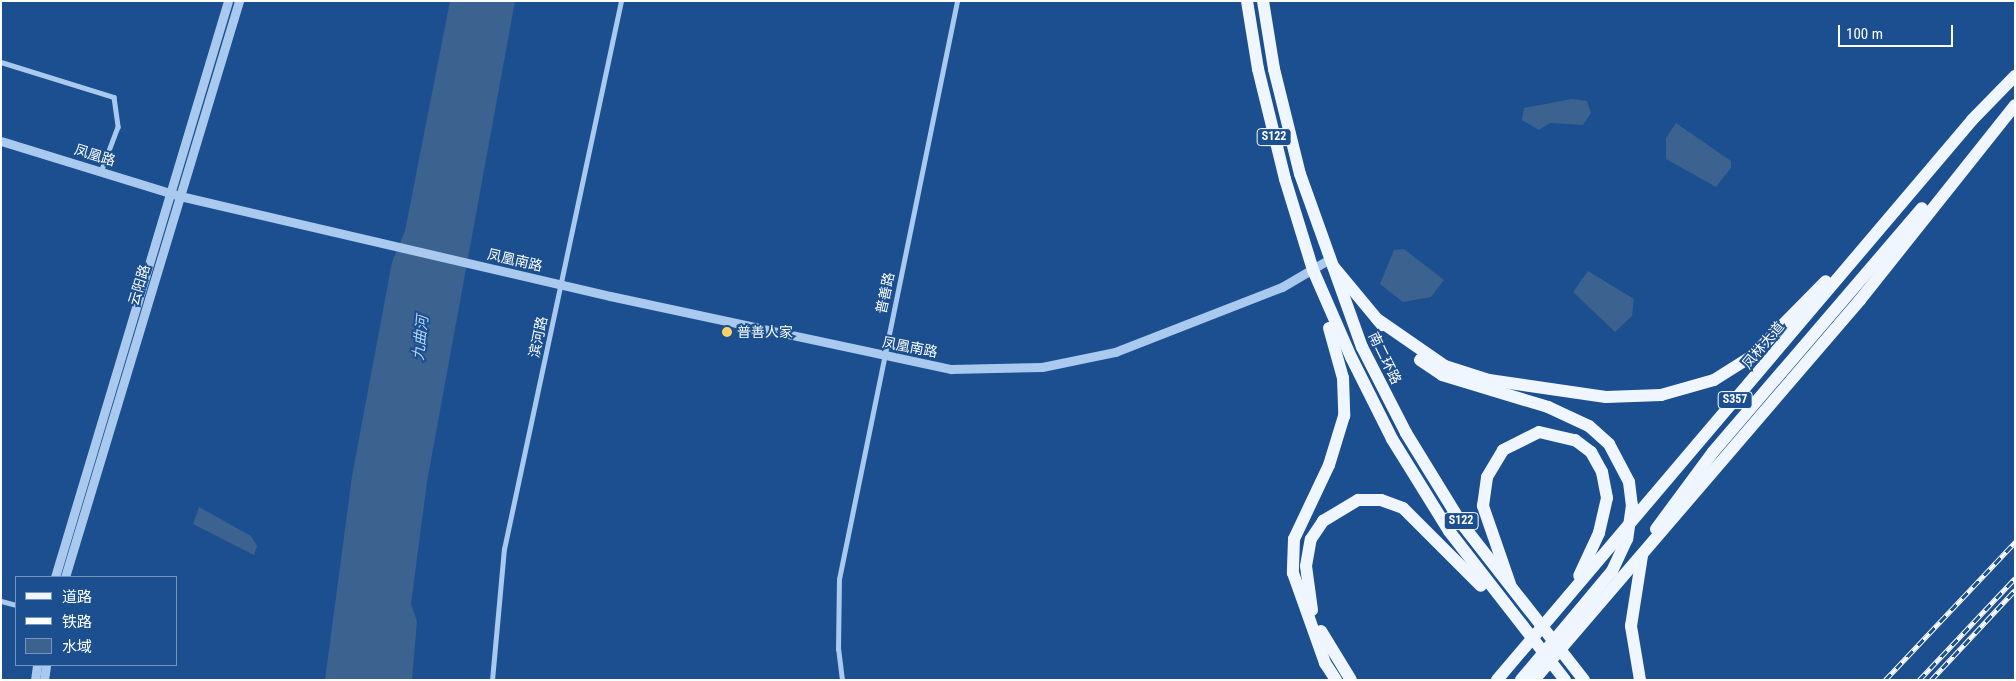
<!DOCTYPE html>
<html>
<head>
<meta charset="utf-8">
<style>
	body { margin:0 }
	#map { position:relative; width:2016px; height:681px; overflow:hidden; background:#1b4f8f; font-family:"Roboto Condensed","Noto Sans SC",sans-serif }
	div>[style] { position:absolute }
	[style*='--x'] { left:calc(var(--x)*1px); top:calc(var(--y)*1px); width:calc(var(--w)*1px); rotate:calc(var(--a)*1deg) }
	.water>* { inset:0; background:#3c6290 }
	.pedestrian>* { height:4.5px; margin:-2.25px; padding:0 2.25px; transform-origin:2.25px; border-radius:2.25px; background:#a9c9ee }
	.minor>* { height:5px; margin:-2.5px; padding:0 2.5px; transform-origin:2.5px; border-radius:2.5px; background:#a9c9ee }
	.tertiary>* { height:9px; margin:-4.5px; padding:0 4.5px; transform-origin:4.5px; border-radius:4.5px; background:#a9c9ee }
	.primary>* { height:12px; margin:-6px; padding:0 6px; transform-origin:6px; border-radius:6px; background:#f0f6ff }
	.rail>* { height:4.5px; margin-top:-2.25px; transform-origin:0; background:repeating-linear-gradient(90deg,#1b4f8f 0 8px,#fff 0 16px); box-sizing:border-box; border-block:1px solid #fff }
	.dots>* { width:14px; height:14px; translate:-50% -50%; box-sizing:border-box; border:2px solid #1b4f8f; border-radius:50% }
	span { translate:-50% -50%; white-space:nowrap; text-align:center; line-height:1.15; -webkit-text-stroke:4px #1b4f8f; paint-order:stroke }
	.shield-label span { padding:1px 4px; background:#1b4f8f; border:1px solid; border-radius:4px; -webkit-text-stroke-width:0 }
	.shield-label { font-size:12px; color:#fff; font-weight:700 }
	.street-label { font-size:14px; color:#fff }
	.poi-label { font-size:14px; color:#fff }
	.left { translate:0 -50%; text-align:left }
	.water-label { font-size:15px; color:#b5d3f5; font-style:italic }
	.frame { position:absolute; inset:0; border:2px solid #fff; pointer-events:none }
	.legend { position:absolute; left:15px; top:576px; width:162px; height:90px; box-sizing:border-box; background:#1b4f8f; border:1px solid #7695bc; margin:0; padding:6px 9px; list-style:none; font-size:15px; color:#fff }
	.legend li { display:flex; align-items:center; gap:10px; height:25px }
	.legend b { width:25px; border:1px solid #7695bc }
	.scale { position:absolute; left:1838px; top:25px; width:115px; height:22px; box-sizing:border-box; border:2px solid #fff; border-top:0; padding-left:6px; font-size:15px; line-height:18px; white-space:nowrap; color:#fff; -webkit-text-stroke:4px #1b4f8f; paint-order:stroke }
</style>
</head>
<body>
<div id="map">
	<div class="water">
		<div style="clip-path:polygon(450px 1px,515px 1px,427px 482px,411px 604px,417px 621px,412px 680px,325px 680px,352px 476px,392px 262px,405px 231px)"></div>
		<div style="clip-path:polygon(1572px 99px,1587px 101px,1591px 113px,1583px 125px,1550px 123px,1539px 130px,1522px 120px,1524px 108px)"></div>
		<div style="clip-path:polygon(1676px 123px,1731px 161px,1731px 168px,1716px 187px,1666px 159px,1666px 138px)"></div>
		<div style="clip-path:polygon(1404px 249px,1444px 280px,1431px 297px,1403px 302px,1380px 284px,1394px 250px)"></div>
		<div style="clip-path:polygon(1588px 271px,1634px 299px,1632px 316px,1615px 332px,1573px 292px)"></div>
		<div style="clip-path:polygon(199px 507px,251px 536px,257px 546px,254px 555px,193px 524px)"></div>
	</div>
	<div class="pedestrian">
		<div style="--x:1;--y:62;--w:118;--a:17.2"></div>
		<div style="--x:114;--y:97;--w:30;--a:82"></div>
		<div style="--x:118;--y:127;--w:48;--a:110.7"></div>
	</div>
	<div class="minor">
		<div style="--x:1;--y:601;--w:16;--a:15"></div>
		<div style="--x:492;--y:680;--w:132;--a:-84.8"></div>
		<div style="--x:504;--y:549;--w:560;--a:-77.95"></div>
		<div style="--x:842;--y:680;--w:31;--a:-97"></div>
		<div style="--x:838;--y:649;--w:70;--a:-89.2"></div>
		<div style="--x:839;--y:579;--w:590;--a:-78.46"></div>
	</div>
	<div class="tertiary">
		<div style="--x:1;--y:141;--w:187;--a:17.1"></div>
		<div style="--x:180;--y:196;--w:441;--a:13.1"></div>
		<div style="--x:610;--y:296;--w:349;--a:12.1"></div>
		<div style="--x:951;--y:369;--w:91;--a:-1.3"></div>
		<div style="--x:1042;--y:367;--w:75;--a:-11.6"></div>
		<div style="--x:1115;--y:352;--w:179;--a:-21.3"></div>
		<div style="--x:1282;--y:287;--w:53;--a:-30.4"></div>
		<div style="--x:55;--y:577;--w:601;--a:-73.28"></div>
		<div style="--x:65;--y:577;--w:602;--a:-73.19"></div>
		<div style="--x:35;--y:680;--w:15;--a:-82"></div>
		<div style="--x:44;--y:680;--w:15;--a:-82"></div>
	</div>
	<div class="primary">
		<div style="--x:1247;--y:1;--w:69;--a:80.8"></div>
		<div style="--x:1258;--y:69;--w:113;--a:76.2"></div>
		<div style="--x:1285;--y:179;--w:95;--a:72.9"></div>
		<div style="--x:1313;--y:270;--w:95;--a:66.4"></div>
		<div style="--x:1351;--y:357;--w:92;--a:63.4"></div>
		<div style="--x:1392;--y:439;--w:108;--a:58.2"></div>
		<div style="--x:1449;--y:531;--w:189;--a:52.1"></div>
		<div style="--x:1263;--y:1;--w:69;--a:80.8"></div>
		<div style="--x:1274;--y:69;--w:108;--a:76.1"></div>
		<div style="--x:1300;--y:174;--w:184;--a:70.3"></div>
		<div style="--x:1362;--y:347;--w:97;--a:62.9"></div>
		<div style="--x:1406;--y:433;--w:107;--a:58.4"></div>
		<div style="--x:1462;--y:524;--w:198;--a:52"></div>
		<div style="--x:1333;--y:266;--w:77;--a:50.3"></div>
		<div style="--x:1377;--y:319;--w:83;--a:34.7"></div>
		<div style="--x:1445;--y:366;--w:46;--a:17.7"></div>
		<div style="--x:1489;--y:380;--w:118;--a:8.3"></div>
		<div style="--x:1606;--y:397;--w:55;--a:-2.1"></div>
		<div style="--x:1661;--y:395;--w:55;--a:-15.8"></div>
		<div style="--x:1714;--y:380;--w:45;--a:-32.3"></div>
		<div style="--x:1752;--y:356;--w:105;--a:-45.4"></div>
		<div style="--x:1329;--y:328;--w:52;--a:74.4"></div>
		<div style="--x:1343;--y:378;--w:38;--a:88"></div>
		<div style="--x:1344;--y:416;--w:51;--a:107"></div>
		<div style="--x:1329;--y:465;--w:82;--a:115.3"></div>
		<div style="--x:1294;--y:539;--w:34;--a:92"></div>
		<div style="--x:1293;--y:573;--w:96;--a:70.4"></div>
		<div style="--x:1325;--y:663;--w:20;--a:57"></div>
		<div style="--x:1420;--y:360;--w:27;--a:34"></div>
		<div style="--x:1442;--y:375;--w:111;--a:16.8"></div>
		<div style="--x:1548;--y:407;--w:45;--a:24.9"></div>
		<div style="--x:1589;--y:426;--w:27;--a:42"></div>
		<div style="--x:1609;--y:444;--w:43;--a:62.2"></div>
		<div style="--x:1629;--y:482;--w:23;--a:83"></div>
		<div style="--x:1632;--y:505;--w:34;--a:98"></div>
		<div style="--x:1627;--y:539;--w:35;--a:115"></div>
		<div style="--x:1612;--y:571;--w:142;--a:129.9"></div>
		<div style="--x:1656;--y:529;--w:96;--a:-53.5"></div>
		<div style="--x:1713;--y:452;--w:321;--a:-49.4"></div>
		<div style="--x:1510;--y:584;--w:83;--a:-109.1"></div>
		<div style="--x:1483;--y:506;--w:29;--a:-82"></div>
		<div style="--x:1487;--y:477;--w:31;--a:-59"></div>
		<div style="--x:1503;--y:450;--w:40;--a:-26.6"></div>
		<div style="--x:1539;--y:432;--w:37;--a:13"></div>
		<div style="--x:1575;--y:440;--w:20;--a:37"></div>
		<div style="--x:1591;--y:452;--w:23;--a:61"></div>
		<div style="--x:1602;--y:472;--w:26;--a:79"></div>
		<div style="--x:1607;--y:498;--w:36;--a:103"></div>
		<div style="--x:1599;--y:533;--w:47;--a:114.9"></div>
		<div style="--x:1312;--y:610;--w:44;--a:-97.8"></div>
		<div style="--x:1306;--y:566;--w:27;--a:-80"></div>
		<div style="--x:1311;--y:539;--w:22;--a:-56"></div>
		<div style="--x:1323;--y:521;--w:41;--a:-31"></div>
		<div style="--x:1358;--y:500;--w:23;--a:0"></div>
		<div style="--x:1381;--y:500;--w:23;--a:20"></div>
		<div style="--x:1403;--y:508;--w:110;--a:45"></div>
		<div style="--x:1321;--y:631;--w:57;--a:58.5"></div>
		<div style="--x:1497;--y:680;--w:734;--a:-49.69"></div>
		<div style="--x:1972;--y:120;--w:62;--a:-45.7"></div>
		<div style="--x:1534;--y:680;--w:501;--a:-49.37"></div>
		<div style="--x:1860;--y:300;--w:249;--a:-51.5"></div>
		<div style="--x:1640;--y:680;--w:55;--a:-99.5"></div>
		<div style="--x:1631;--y:626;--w:71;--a:-81.1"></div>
	</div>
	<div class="rail">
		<div style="--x:1885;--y:680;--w:190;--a:-46.7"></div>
		<div style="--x:1919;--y:680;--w:140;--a:-46.7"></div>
		<div style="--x:1931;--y:680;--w:123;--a:-47"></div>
	</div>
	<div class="dots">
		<div style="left:727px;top:332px;background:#ffd166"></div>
	</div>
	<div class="shield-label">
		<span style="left:1274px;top:137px">S122</span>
		<span style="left:1735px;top:400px">S357</span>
		<span style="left:1461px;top:521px">S122</span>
	</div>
	<div class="street-label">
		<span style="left:95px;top:155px;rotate:17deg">凤凰路</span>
		<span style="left:515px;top:260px;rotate:13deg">凤凰南路</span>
		<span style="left:139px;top:285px;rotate:-73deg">云阳路</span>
		<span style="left:885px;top:293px;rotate:-78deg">普善路</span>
		<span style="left:538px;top:337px;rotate:-78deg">滨河路</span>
		<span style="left:1763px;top:345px;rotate:-50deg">凤林大道</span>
		<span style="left:910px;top:347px;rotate:11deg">凤凰南路</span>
		<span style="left:1385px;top:358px;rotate:64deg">南二环路</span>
	</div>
	<div class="poi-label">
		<span class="left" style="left:737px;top:332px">普善人家</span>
	</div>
	<div class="water-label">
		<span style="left:421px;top:338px;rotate:-84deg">九曲河</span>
	</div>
	<div class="frame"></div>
	<ul class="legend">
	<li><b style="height:6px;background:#f0f6ff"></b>道路</li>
	<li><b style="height:6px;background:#fff"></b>铁路</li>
	<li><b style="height:14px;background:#3c6290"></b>水域</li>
	</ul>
	<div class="scale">100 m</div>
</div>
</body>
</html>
